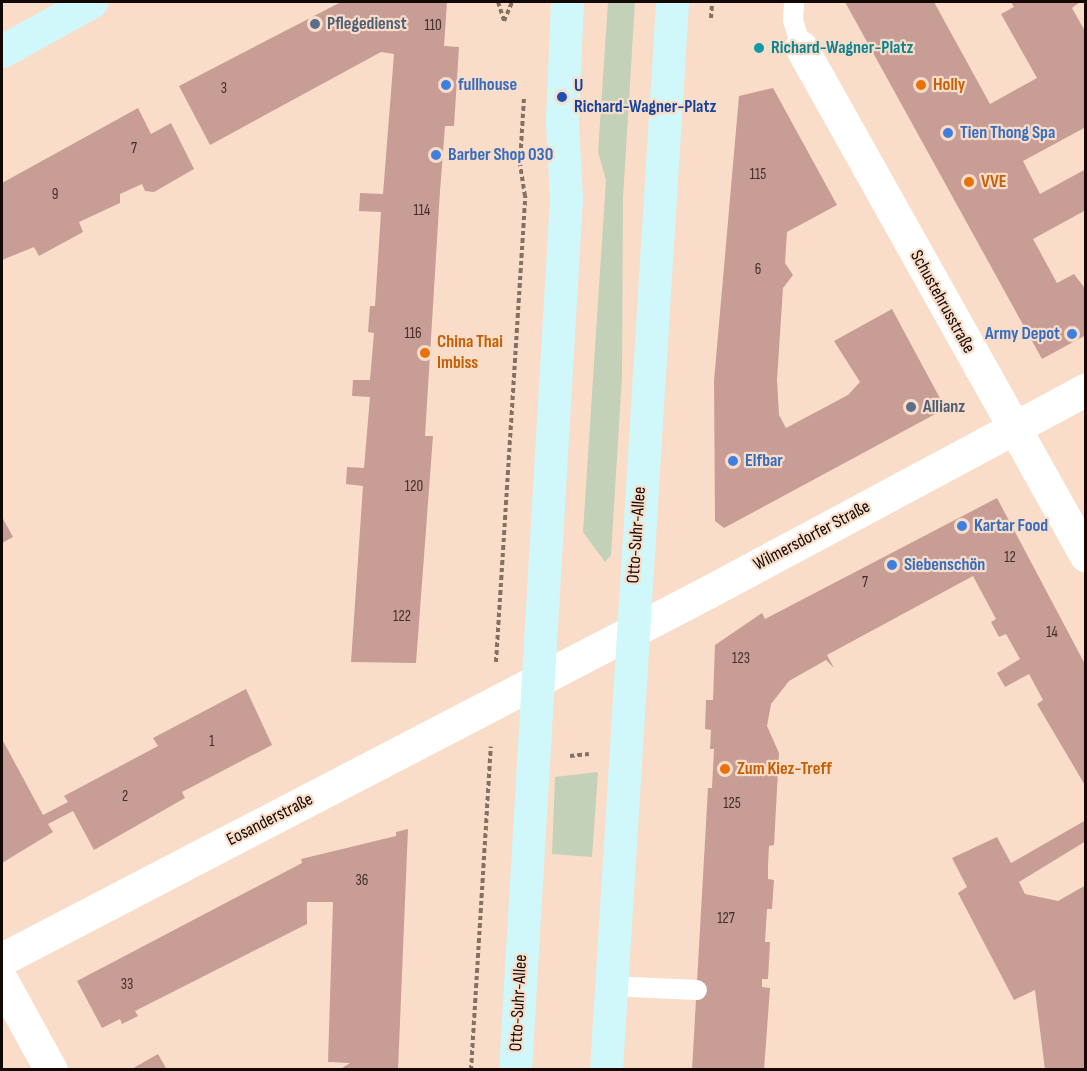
<!DOCTYPE html>
<html>
<head>
<meta charset="utf-8">
<style>
	body { margin:0 }
	#map { position:relative; width:1087px; height:1071px; overflow:hidden; background:#f9ddc8; font-family:"Sofia Sans Condensed",sans-serif }
	div>[style] { position:absolute }
	[style*='--x'] { left:calc(var(--x)*1px); top:calc(var(--y)*1px); width:calc(var(--w)*1px); rotate:calc(var(--a)*1deg) }
	.green>* { inset:0; background:#c3d1b9 }
	.building>* { inset:0; background:#c79d96 }
	.path>* { height:4px; margin-top:-2px; transform-origin:0; background:repeating-linear-gradient(90deg,#837164 0 4.5px,transparent 0 7.5px) }
	.lane>* { height:20px; margin:-10px; padding:0 10px; transform-origin:10px; border-radius:10px; background:#fff }
	.street>* { height:33px; margin:-16.5px; padding:0 16.5px; transform-origin:16.5px; border-radius:16.5px; background:#fff }
	.secondary>* { height:33px; margin:-16.5px; padding:0 16.5px; transform-origin:16.5px; border-radius:16.5px; background:#d0f7f9 }
	.dots>* { width:16px; height:16px; translate:-50% -50%; box-sizing:border-box; border:3px solid #f9ddc8; border-radius:50% }
	span { translate:-50% -50%; white-space:nowrap; text-align:center; line-height:1.15; -webkit-text-stroke:4.5px #f9ddc8; paint-order:stroke }
	.number-label { font-size:15px; color:#3f2e28 }
	.number-label span { -webkit-text-stroke-width:0 }
	.service-label { font-size:18px; color:#4e5e75; font-weight:700 }
	.left { translate:0 -50%; text-align:left }
	.culture-label { font-size:18px; color:#0d838f; font-weight:700 }
	.shop-label { font-size:18px; color:#366cbe; font-weight:700 }
	.right { translate:-100% -50%; text-align:right }
	.food-label { font-size:18px; color:#c56008; font-weight:700 }
	.transit-label { font-size:18px; color:#164399; font-weight:700 }
	.street-label { font-size:18px; color:#120904 }
	.frame { position:absolute; inset:0; border:3px solid #120904; pointer-events:none }
</style>
</head>
<body>
<div id="map">
	<div class="green">
		<div style="clip-path:polygon(608px 2px,635px 2px,623px 198px,622px 376px,611px 555px,605px 562px,583px 532px,606px 180px,598px 152px)"></div>
		<div style="clip-path:polygon(598px 772px,592px 857px,552px 854px,555px 777px)"></div>
	</div>
	<div class="building">
		<div style="clip-path:polygon(341px 2px,447px 2px,444px 46px,459px 47px,454px 126px,445px 126px,440px 191px,425px 436px,433px 436px,416px 663px,351px 662px,363px 486px,346px 484px,347px 467px,364px 468px,370px 397px,352px 396px,353px 380px,370px 380px,374px 333px,368px 332px,370px 306px,375px 306px,381px 212px,359px 211px,360px 193px,383px 194px,394px 54px,381px 52px,210px 145px,179px 86px)"></div>
		<div style="clip-path:polygon(845px 2px,934px 2px,990px 104px,1037px 78px,1001px 14px,1014px 7px,1011px 2px,1080px 2px,1072px 8px,1086px 33px,1086px 127px,1023px 161px,1040px 194px,1086px 169px,1086px 210px,1033px 239px,1057px 283px,1074px 274px,1086px 290px,1086px 335px,1042px 359px)"></div>
		<div style="clip-path:polygon(773px 88px,837px 205px,787px 232px,785px 263px,793px 275px,783px 288px,777px 380px,779px 415px,786px 428px,848px 395px,860px 382px,834px 341px,892px 309px,942px 402px,939px 412px,724px 528px,715px 521px,714px 381px,739px 96px)"></div>
		<div style="clip-path:polygon(138px 108px,151px 134px,171px 123px,194px 169px,154px 192px,145px 191px,142px 184px,120px 194px,120px 203px,79px 222px,83px 232px,39px 256px,34px 247px,2px 260px,2px 183px)"></div>
		<div style="clip-path:polygon(997px 498px,1086px 666px,1086px 787px,1037px 704px,1043px 700px,1029px 674px,1005px 687px,997px 673px,1020px 659px,1006px 634px,999px 637px,991px 622px,996px 619px,973px 576px,827px 655px,834px 668px,826px 660px,789px 681px,771px 704px,767px 726px,779px 753px,774px 845px,769px 846px,768px 866px,768px 879px,774px 880px,772px 909px,767px 909px,765px 942px,770px 942px,768px 979px,762px 979px,762px 987px,770px 988px,764px 1070px,692px 1070px,708px 788px,712px 788px,714px 749px,710px 749px,711px 730px,705px 729px,706px 700px,713px 700px,715px 645px,762px 613px,765px 619px)"></div>
		<div style="clip-path:polygon(2px 517px,13px 537px,2px 543px)"></div>
		<div style="clip-path:polygon(246px 689px,272px 745px,182px 792px,185px 798px,94px 850px,73px 811px,48px 824px,53px 832px,2px 863px,2px 739px,43px 815px,68px 802px,64px 796px,158px 746px,153px 738px)"></div>
		<div style="clip-path:polygon(1086px 820px,1086px 841px,1019px 882px,1025px 894px,1058px 901px,1086px 885px,1086px 1070px,1045px 1070px,1035px 990px,1014px 1000px,958px 893px,967px 887px,952px 858px,997px 837px,1011px 863px)"></div>
		<div style="clip-path:polygon(408px 829px,398px 1070px,339px 1070px,350px 1063px,328px 1062px,333px 902px,307px 902px,307px 924px,135px 1011px,138px 1016px,122px 1024px,120px 1019px,102px 1028px,77px 981px,302px 863px,301px 859px,396px 836px,396px 832px)"></div>
		<div style="clip-path:polygon(158px 1054px,167px 1070px,130px 1070px)"></div>
	</div>
	<div class="path">
		<div style="--x:498;--y:2;--w:20;--a:72"></div>
		<div style="--x:504;--y:21;--w:21;--a:-67"></div>
		<div style="--x:711;--y:18;--w:16;--a:-86"></div>
		<div style="--x:496;--y:662;--w:467;--a:-86.4"></div>
		<div style="--x:525;--y:196;--w:33;--a:-99"></div>
		<div style="--x:520;--y:163;--w:66;--a:-86.5"></div>
		<div style="--x:570;--y:756;--w:19;--a:-6"></div>
		<div style="--x:471;--y:1070;--w:324;--a:-86.5"></div>
	</div>
	<div class="lane">
		<div style="--x:794;--y:2;--w:18;--a:93"></div>
		<div style="--x:793;--y:20;--w:28;--a:73"></div>
		<div style="--x:611;--y:986;--w:86;--a:2.7"></div>
	</div>
	<div class="street">
		<div style="--x:801;--y:47;--w:583;--a:60.75"></div>
		<div style="--x:2;--y:959;--w:796;--a:-27.47"></div>
		<div style="--x:708;--y:592;--w:429;--a:-28.2"></div>
		<div style="--x:2;--y:981;--w:102;--a:61.2"></div>
	</div>
	<div class="secondary">
		<div style="--x:2;--y:51;--w:102;--a:-28.8"></div>
		<div style="--x:515;--y:1070;--w:871;--a:-86.65"></div>
		<div style="--x:566;--y:200;--w:80;--a:-92.9"></div>
		<div style="--x:562;--y:120;--w:118;--a:-87.6"></div>
		<div style="--x:606;--y:1070;--w:1070;--a:-86.46"></div>
	</div>
	<div class="dots">
		<div style="left:315px;top:24px;background:#5c6f8a"></div>
		<div style="left:759px;top:48px;background:#0f9aa8"></div>
		<div style="left:446px;top:85px;background:#3f7fe0"></div>
		<div style="left:921px;top:85px;background:#e8710a"></div>
		<div style="left:562px;top:97px;background:#1a4fb4"></div>
		<div style="left:948px;top:133px;background:#3f7fe0"></div>
		<div style="left:436px;top:155px;background:#3f7fe0"></div>
		<div style="left:969px;top:182px;background:#e8710a"></div>
		<div style="left:1072px;top:334px;background:#3f7fe0"></div>
		<div style="left:425px;top:353px;background:#e8710a"></div>
		<div style="left:911px;top:407px;background:#5c6f8a"></div>
		<div style="left:733px;top:461px;background:#3f7fe0"></div>
		<div style="left:962px;top:526px;background:#3f7fe0"></div>
		<div style="left:892px;top:565px;background:#3f7fe0"></div>
		<div style="left:725px;top:769px;background:#e8710a"></div>
	</div>
	<div class="number-label">
		<span style="left:433px;top:26px">110</span>
		<span style="left:224px;top:89px">3</span>
		<span style="left:134px;top:149px">7</span>
		<span style="left:758px;top:175px">115</span>
		<span style="left:55px;top:195px">9</span>
		<span style="left:422px;top:211px">114</span>
		<span style="left:758px;top:270px">6</span>
		<span style="left:413px;top:334px">116</span>
		<span style="left:414px;top:487px">120</span>
		<span style="left:1010px;top:558px">12</span>
		<span style="left:865px;top:583px">7</span>
		<span style="left:402px;top:617px">122</span>
		<span style="left:1052px;top:633px">14</span>
		<span style="left:741px;top:659px">123</span>
		<span style="left:212px;top:742px">1</span>
		<span style="left:125px;top:797px">2</span>
		<span style="left:732px;top:804px">125</span>
		<span style="left:362px;top:881px">36</span>
		<span style="left:726px;top:919px">127</span>
		<span style="left:127px;top:985px">33</span>
	</div>
	<div class="service-label">
		<span class="left" style="left:327px;top:24px">Pflegedienst</span>
		<span class="left" style="left:923px;top:407px">Allianz</span>
	</div>
	<div class="culture-label">
		<span class="left" style="left:771px;top:48px">Richard-Wagner-Platz</span>
	</div>
	<div class="shop-label">
		<span class="left" style="left:458px;top:85px">fullhouse</span>
		<span class="left" style="left:960px;top:133px">Tien Thong Spa</span>
		<span class="left" style="left:448px;top:155px">Barber Shop 030</span>
		<span class="right" style="left:1060px;top:334px">Army Depot</span>
		<span class="left" style="left:745px;top:461px">Elfbar</span>
		<span class="left" style="left:974px;top:526px">Kartar Food</span>
		<span class="left" style="left:904px;top:565px">Siebenschön</span>
	</div>
	<div class="food-label">
		<span class="left" style="left:933px;top:85px">Holly</span>
		<span class="left" style="left:981px;top:182px">VVE</span>
		<span class="left" style="left:437px;top:353px">China Thai<br>Imbiss</span>
		<span class="left" style="left:737px;top:769px">Zum Kiez-Treff</span>
	</div>
	<div class="transit-label">
		<span class="left" style="left:574px;top:97px">U<br>Richard-Wagner-Platz</span>
	</div>
	<div class="street-label">
		<span style="left:942px;top:302px;rotate:61deg">Schustehrusstraße</span>
		<span style="left:637px;top:535px;rotate:-86deg">Otto-Suhr-Allee</span>
		<span style="left:812px;top:536px;rotate:-28deg">Wilmersdorfer Straße</span>
		<span style="left:270px;top:820px;rotate:-27deg">Eosanderstraße</span>
		<span style="left:519px;top:1003px;rotate:-87deg">Otto-Suhr-Allee</span>
	</div>
	<div class="frame"></div>
</div>
</body>
</html>
